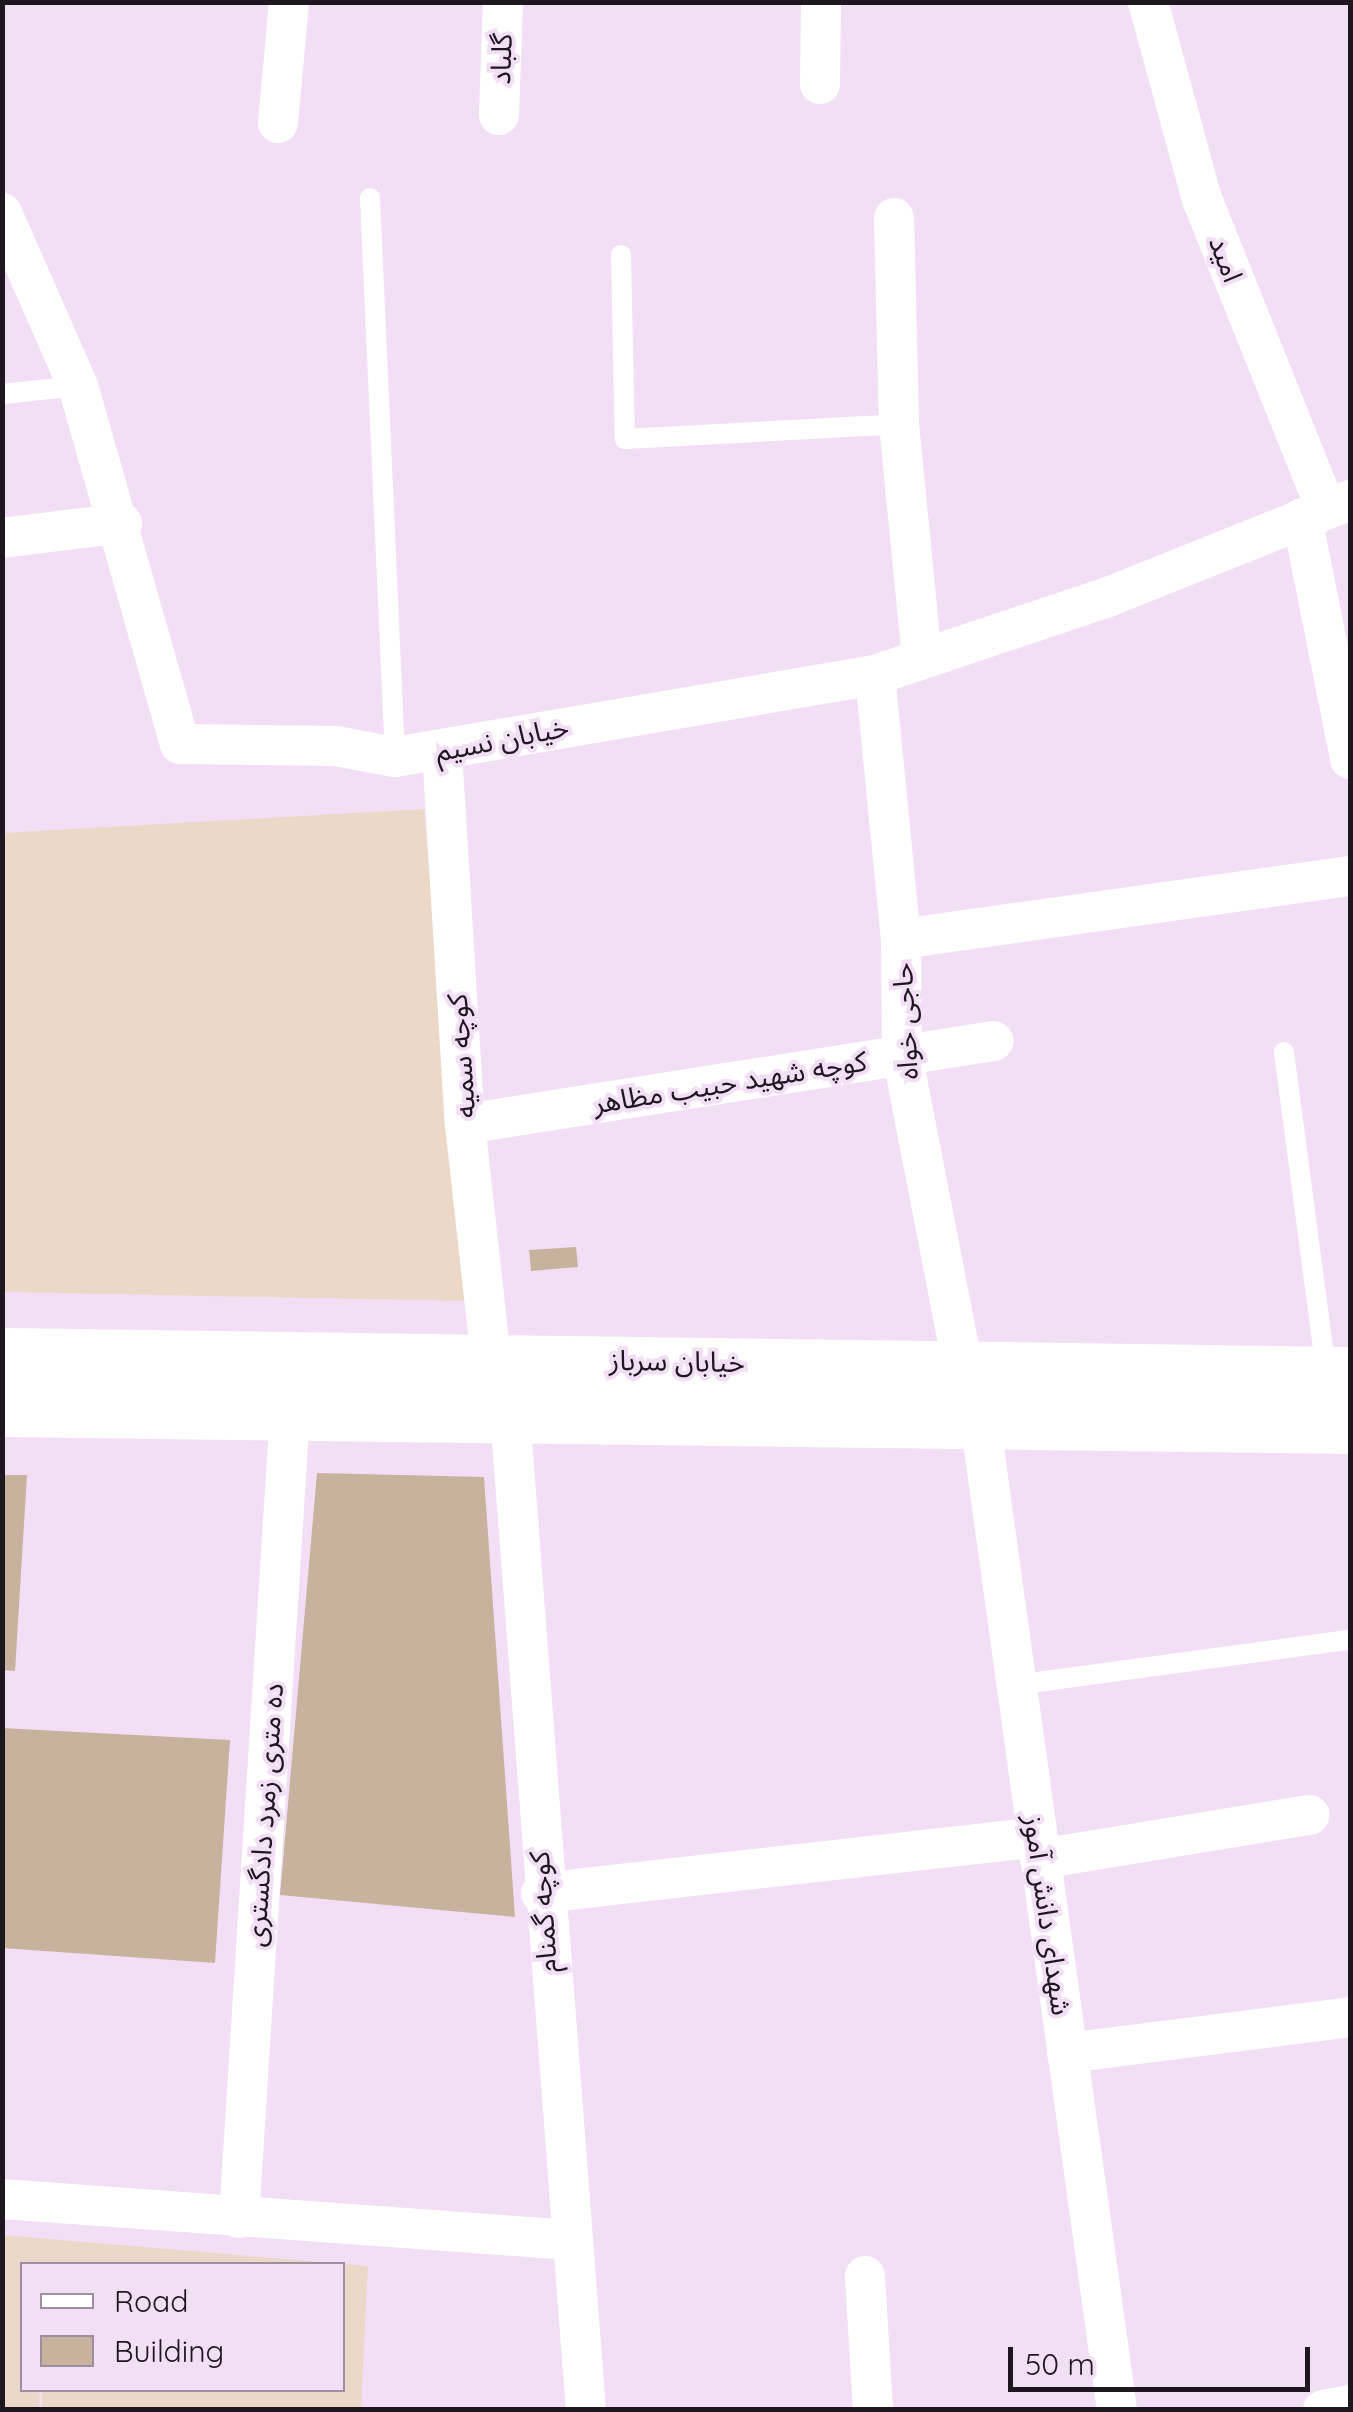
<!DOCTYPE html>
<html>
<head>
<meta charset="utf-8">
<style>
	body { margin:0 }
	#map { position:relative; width:1353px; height:2412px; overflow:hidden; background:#f2dff6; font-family:Quicksand,"Noto Sans Arabic",sans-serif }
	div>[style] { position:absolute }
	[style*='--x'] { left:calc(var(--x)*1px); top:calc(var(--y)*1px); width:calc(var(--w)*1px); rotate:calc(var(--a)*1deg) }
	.education>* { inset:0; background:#ecd8c9 }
	.building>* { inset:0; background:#c8b29e }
	.lane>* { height:20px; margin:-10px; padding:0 10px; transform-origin:10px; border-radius:10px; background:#fff }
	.street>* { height:40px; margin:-20px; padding:0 20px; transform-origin:20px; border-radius:20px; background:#fff }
	.secondary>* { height:55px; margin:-27.5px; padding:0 27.5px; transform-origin:27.5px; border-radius:27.5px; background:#fff }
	span { translate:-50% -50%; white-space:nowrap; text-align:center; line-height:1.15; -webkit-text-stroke:8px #f2dff6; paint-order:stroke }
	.street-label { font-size:28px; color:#1e171f }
	.frame { position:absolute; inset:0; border:5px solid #1e171f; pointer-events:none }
	.legend { position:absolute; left:20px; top:2262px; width:325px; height:130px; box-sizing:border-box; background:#f2dff6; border:2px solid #9d8fa0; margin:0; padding:12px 18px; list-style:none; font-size:30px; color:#1e171f }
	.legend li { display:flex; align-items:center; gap:20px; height:50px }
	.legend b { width:50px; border:2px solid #9d8fa0 }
	.scale { position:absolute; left:1008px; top:2347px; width:302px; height:45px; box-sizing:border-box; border:5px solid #1e171f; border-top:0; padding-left:12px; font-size:30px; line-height:35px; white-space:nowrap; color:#1e171f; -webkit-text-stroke:8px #f2dff6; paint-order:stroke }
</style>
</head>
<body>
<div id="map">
	<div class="education">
		<div style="clip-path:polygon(424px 809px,467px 1301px,3px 1292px,3px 833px)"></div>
		<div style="clip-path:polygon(2px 2235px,368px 2266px,361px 2409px,42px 2409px,42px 2390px,342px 2390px,342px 2264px,22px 2264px,22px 2390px,40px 2390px,39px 2409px,3px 2409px)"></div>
	</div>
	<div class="building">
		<div style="clip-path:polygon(576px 1247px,578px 1267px,531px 1271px,529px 1250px)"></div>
		<div style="clip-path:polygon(317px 1473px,484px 1477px,515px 1917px,280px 1895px)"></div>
		<div style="clip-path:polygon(2px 1475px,27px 1475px,15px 1671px,2px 1670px)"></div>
		<div style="clip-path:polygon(2px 1728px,230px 1740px,215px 1963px,2px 1948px)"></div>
	</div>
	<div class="lane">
		<div style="--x:370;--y:198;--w:560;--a:87.44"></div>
		<div style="--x:621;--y:255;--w:184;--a:88.8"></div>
		<div style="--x:625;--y:439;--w:274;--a:-3.1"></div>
		<div style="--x:2;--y:394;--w:76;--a:-6"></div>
		<div style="--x:1284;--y:1052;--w:322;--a:82.5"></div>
		<div style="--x:1015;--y:1685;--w:338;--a:-7.7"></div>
	</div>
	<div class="street">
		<div style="--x:1148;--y:2;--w:204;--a:74.7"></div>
		<div style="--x:1202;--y:199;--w:334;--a:68.2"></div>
		<div style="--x:820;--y:84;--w:82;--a:-89.3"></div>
		<div style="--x:499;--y:115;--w:113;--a:-88"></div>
		<div style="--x:278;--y:123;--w:121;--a:-84.8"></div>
		<div style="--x:2;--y:213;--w:189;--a:66.3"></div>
		<div style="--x:78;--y:386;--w:372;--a:74.1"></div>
		<div style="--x:180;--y:744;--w:156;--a:0.7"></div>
		<div style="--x:336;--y:746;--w:60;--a:10.6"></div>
		<div style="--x:395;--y:757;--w:487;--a:-9.7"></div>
		<div style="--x:875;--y:675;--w:246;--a:-18.5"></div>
		<div style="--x:1108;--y:597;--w:261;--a:-21.8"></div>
		<div style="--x:894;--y:218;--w:206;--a:88.6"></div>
		<div style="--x:899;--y:424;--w:235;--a:84.4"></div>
		<div style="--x:1302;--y:518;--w:246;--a:78.7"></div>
		<div style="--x:2;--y:538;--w:121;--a:-7.1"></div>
		<div style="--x:875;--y:675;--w:265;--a:84.4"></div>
		<div style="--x:901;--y:939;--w:115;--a:89.5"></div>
		<div style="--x:902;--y:1054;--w:316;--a:79"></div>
		<div style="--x:442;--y:752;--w:373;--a:86.5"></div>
		<div style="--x:465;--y:1124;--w:236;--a:83.7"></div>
		<div style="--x:901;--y:939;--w:453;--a:-8"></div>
		<div style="--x:465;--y:1124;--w:535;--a:-8.92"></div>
		<div style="--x:510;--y:1414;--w:999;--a:85.64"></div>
		<div style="--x:980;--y:1420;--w:999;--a:82.12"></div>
		<div style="--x:1040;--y:1859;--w:273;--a:-9.3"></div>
		<div style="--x:541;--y:1893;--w:499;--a:-6.4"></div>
		<div style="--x:1067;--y:2053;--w:285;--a:-7.2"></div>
		<div style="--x:2;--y:2199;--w:570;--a:4.12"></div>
		<div style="--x:239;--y:2218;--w:808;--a:-86.38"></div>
		<div style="--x:865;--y:2276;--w:134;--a:86.6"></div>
		<div style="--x:1323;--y:2410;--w:27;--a:-10"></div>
	</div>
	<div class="secondary">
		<div style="--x:2;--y:1355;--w:1348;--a:0.81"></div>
		<div style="--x:2;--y:1409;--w:1348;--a:0.72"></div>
	</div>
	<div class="street-label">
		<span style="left:501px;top:59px;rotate:-88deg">گلباد</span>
		<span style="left:1226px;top:259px;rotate:69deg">امید</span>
		<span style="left:502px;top:739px;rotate:-11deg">خیابان نسیم</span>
		<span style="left:905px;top:1021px;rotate:-93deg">حاجی خواه</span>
		<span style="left:461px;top:1056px;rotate:-94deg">کوچه سمیه</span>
		<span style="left:730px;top:1082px;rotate:-9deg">کوچه شهید حبیب مظاهر</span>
		<span style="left:677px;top:1361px;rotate:1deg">خیابان سرباز</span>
		<span style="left:264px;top:1815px;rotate:-86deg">ده متری زمرد دادگستری</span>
		<span style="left:543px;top:1912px;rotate:-94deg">کوچه گمنام</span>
		<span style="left:1048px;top:1915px;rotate:82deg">شهدای دانش آموز</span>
	</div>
	<div class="frame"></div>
	<ul class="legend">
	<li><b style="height:12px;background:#fff"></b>Road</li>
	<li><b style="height:28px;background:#c8b29e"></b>Building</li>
	</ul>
	<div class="scale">50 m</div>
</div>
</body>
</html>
